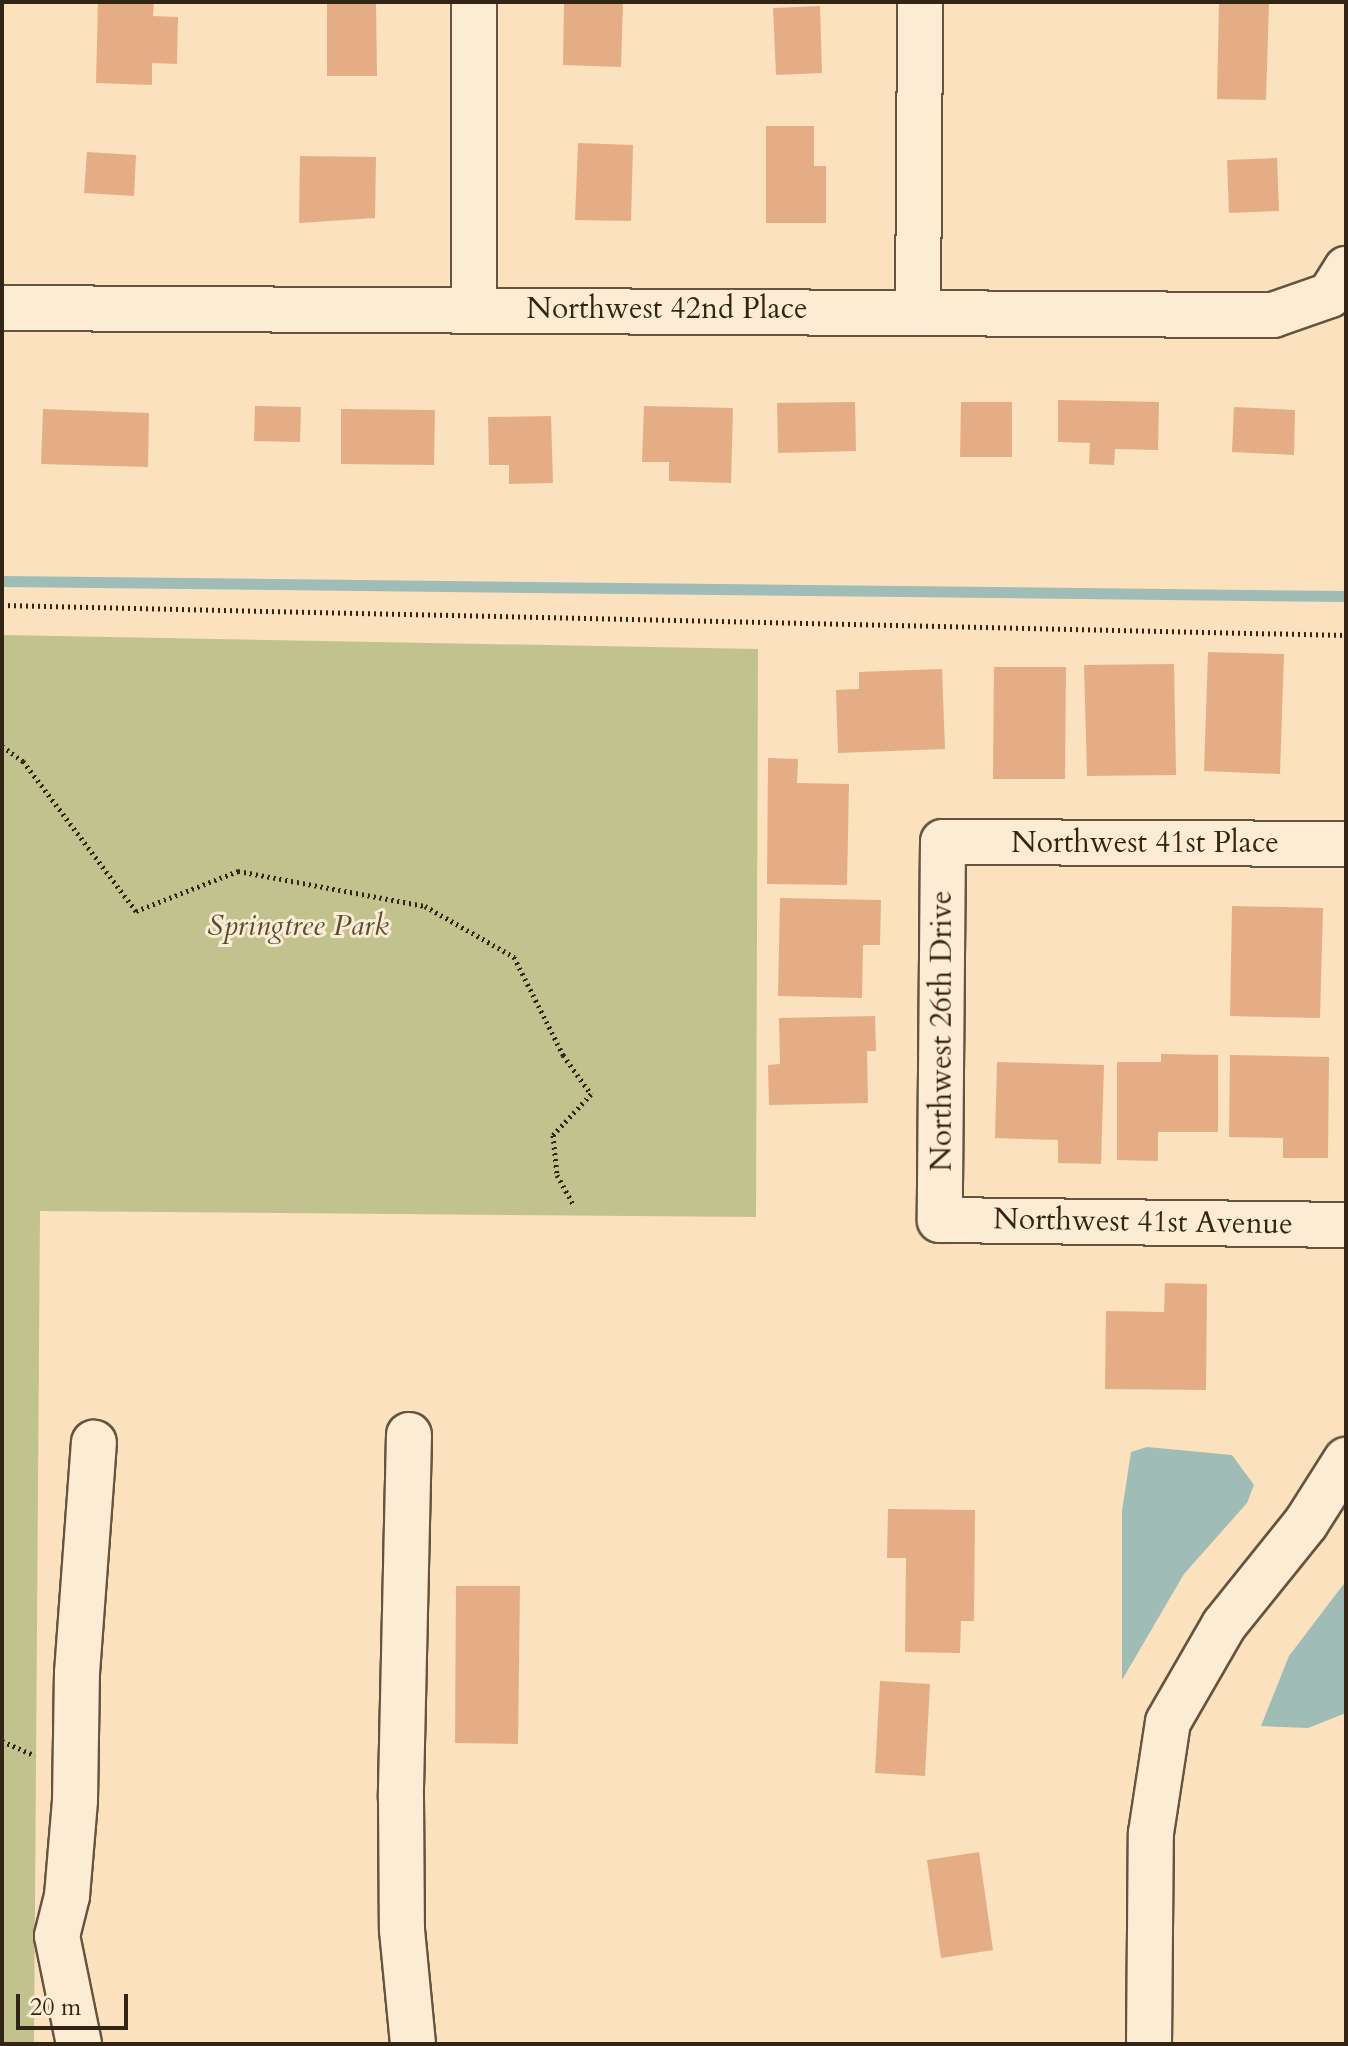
<!DOCTYPE html>
<html>
<head>
<meta charset="utf-8">
<style>
	body { margin:0 }
	#map { position:relative; width:1348px; height:2046px; overflow:hidden; background:#fbe1bd; font-family:Cardo,serif }
	div>[style] { position:absolute }
	[style*='--x'] { left:calc(var(--x)*1px); top:calc(var(--y)*1px); width:calc(var(--w)*1px); rotate:calc(var(--a)*1deg) }
	.green>* { inset:0; background:#c2c28f }
	.water>* { inset:0; background:#9fbcb6 }
	.stream>* { height:11px; margin:-5.5px; padding:0 5.5px; transform-origin:5.5px; border-radius:5.5px; background:#9fbcb6 }
	.building>* { inset:0; background:#e4ad86 }
	.path>* { height:5px; margin-top:-2.5px; transform-origin:0; background:repeating-linear-gradient(90deg,#332515 0 2px,transparent 0 6px) }
	.roads { filter:drop-shadow(2px 0 #65543f) drop-shadow(-2px 0 #65543f) drop-shadow(0 2px #65543f) drop-shadow(0 -2px #65543f) }
	.minor>* { height:44px; margin:-22px; padding:0 22px; transform-origin:22px; border-radius:22px; background:#fcecd4 }
	span { translate:-50% -50%; white-space:nowrap; text-align:center; line-height:1.15; -webkit-text-stroke:6px #fcecd4; paint-order:stroke }
	.street-label { font-size:30px; color:#332515 }
	.park-label { font-size:30px; color:#574c34; font-style:italic }
	.frame { position:absolute; inset:0; border:4px solid #332515; pointer-events:none }
	.scale { position:absolute; left:16px; top:1994px; width:112px; height:36px; box-sizing:border-box; border:4px solid #332515; border-top:0; padding-left:10px; font-size:24px; line-height:28px; white-space:nowrap; color:#332515; -webkit-text-stroke:6px #fcecd4; paint-order:stroke }
</style>
</head>
<body>
<div id="map">
	<div class="green">
		<div style="clip-path:polygon(2px 635px,758px 649px,756px 1217px,40px 1211px,34px 2044px,2px 2044px)"></div>
	</div>
	<div class="water">
		<div style="clip-path:polygon(1147px 1447px,1232px 1455px,1254px 1485px,1247px 1503px,1184px 1574px,1122px 1680px,1122px 1511px,1131px 1452px)"></div>
		<div style="clip-path:polygon(1346px 1581px,1346px 1713px,1308px 1728px,1261px 1726px,1289px 1656px)"></div>
	</div>
	<div class="stream">
		<div style="--x:2;--y:581;--w:1344;--a:0.64"></div>
	</div>
	<div class="building">
		<div style="clip-path:polygon(98px 2px,154px 2px,153px 16px,178px 17px,177px 64px,152px 63px,152px 85px,96px 83px)"></div>
		<div style="clip-path:polygon(327px 2px,376px 2px,377px 76px,327px 76px)"></div>
		<div style="clip-path:polygon(564px 2px,623px 2px,621px 67px,563px 65px)"></div>
		<div style="clip-path:polygon(1219px 2px,1269px 2px,1266px 100px,1217px 99px)"></div>
		<div style="clip-path:polygon(820px 6px,822px 73px,776px 75px,773px 8px)"></div>
		<div style="clip-path:polygon(766px 126px,814px 126px,814px 166px,826px 166px,826px 223px,766px 223px)"></div>
		<div style="clip-path:polygon(578px 143px,633px 145px,631px 221px,575px 220px)"></div>
		<div style="clip-path:polygon(87px 152px,136px 155px,134px 196px,84px 193px)"></div>
		<div style="clip-path:polygon(300px 156px,376px 157px,375px 218px,299px 223px)"></div>
		<div style="clip-path:polygon(1277px 158px,1279px 211px,1229px 213px,1227px 160px)"></div>
		<div style="clip-path:polygon(1058px 400px,1159px 402px,1158px 450px,1115px 449px,1114px 465px,1089px 464px,1090px 443px,1058px 442px)"></div>
		<div style="clip-path:polygon(855px 402px,856px 451px,778px 453px,777px 403px)"></div>
		<div style="clip-path:polygon(961px 402px,1012px 402px,1012px 457px,960px 457px)"></div>
		<div style="clip-path:polygon(255px 406px,301px 407px,300px 442px,254px 441px)"></div>
		<div style="clip-path:polygon(644px 406px,733px 408px,731px 483px,669px 481px,669px 462px,642px 462px)"></div>
		<div style="clip-path:polygon(1234px 407px,1295px 410px,1294px 455px,1232px 452px)"></div>
		<div style="clip-path:polygon(43px 409px,149px 413px,148px 467px,41px 464px)"></div>
		<div style="clip-path:polygon(341px 409px,435px 410px,434px 465px,341px 464px)"></div>
		<div style="clip-path:polygon(551px 416px,553px 483px,509px 484px,509px 465px,489px 465px,488px 417px)"></div>
		<div style="clip-path:polygon(1208px 652px,1284px 654px,1280px 774px,1204px 771px)"></div>
		<div style="clip-path:polygon(1174px 664px,1176px 775px,1087px 776px,1084px 665px)"></div>
		<div style="clip-path:polygon(994px 667px,1066px 667px,1065px 779px,993px 779px)"></div>
		<div style="clip-path:polygon(942px 669px,945px 749px,838px 753px,836px 690px,859px 689px,859px 672px)"></div>
		<div style="clip-path:polygon(768px 758px,798px 759px,797px 783px,849px 784px,847px 885px,767px 884px)"></div>
		<div style="clip-path:polygon(780px 898px,881px 900px,880px 945px,863px 945px,862px 998px,778px 996px)"></div>
		<div style="clip-path:polygon(1232px 906px,1323px 908px,1320px 1018px,1230px 1016px)"></div>
		<div style="clip-path:polygon(875px 1016px,876px 1051px,867px 1051px,868px 1103px,769px 1105px,768px 1065px,780px 1064px,779px 1018px)"></div>
		<div style="clip-path:polygon(1161px 1054px,1218px 1055px,1218px 1132px,1158px 1132px,1158px 1161px,1117px 1160px,1117px 1062px,1161px 1062px)"></div>
		<div style="clip-path:polygon(1230px 1055px,1329px 1057px,1328px 1158px,1283px 1158px,1283px 1138px,1229px 1137px)"></div>
		<div style="clip-path:polygon(997px 1062px,1104px 1065px,1101px 1164px,1058px 1163px,1058px 1140px,995px 1138px)"></div>
		<div style="clip-path:polygon(1165px 1283px,1207px 1284px,1206px 1390px,1105px 1389px,1106px 1311px,1164px 1312px)"></div>
		<div style="clip-path:polygon(888px 1509px,975px 1510px,974px 1621px,961px 1621px,960px 1653px,905px 1652px,906px 1558px,887px 1558px)"></div>
		<div style="clip-path:polygon(456px 1586px,520px 1586px,518px 1744px,455px 1743px)"></div>
		<div style="clip-path:polygon(880px 1681px,930px 1684px,925px 1776px,875px 1773px)"></div>
		<div style="clip-path:polygon(979px 1852px,993px 1950px,941px 1958px,927px 1860px)"></div>
	</div>
	<div class="path">
		<div style="--x:2;--y:605;--w:1344;--a:1.28"></div>
		<div style="--x:2;--y:746;--w:26;--a:36"></div>
		<div style="--x:23;--y:761;--w:188;--a:53"></div>
		<div style="--x:136;--y:911;--w:110;--a:-21.4"></div>
		<div style="--x:238;--y:871;--w:190;--a:10.6"></div>
		<div style="--x:425;--y:906;--w:103;--a:29.8"></div>
		<div style="--x:514;--y:957;--w:110;--a:63.4"></div>
		<div style="--x:563;--y:1055;--w:48;--a:54.3"></div>
		<div style="--x:591;--y:1094;--w:56;--a:132.8"></div>
		<div style="--x:553;--y:1135;--w:40;--a:84.3"></div>
		<div style="--x:557;--y:1175;--w:33;--a:61"></div>
		<div style="--x:2;--y:1741;--w:36;--a:24"></div>
	</div>
	<div class="roads">
		<div class="minor">
			<div style="--x:474;--y:2;--w:307;--a:90"></div>
			<div style="--x:2;--y:308;--w:1271;--a:0.32"></div>
			<div style="--x:1273;--y:315;--w:60;--a:-19.3"></div>
			<div style="--x:1330;--y:295;--w:31;--a:-58"></div>
			<div style="--x:918;--y:310;--w:308;--a:-89.6"></div>
			<div style="--x:1346;--y:844;--w:403;--a:-179.7"></div>
			<div style="--x:943;--y:842;--w:378;--a:90.5"></div>
			<div style="--x:940;--y:1220;--w:406;--a:0.7"></div>
			<div style="--x:409;--y:1435;--w:363;--a:91.3"></div>
			<div style="--x:401;--y:1798;--w:132;--a:89.6"></div>
			<div style="--x:402;--y:1930;--w:115;--a:84.5"></div>
			<div style="--x:79;--y:2044;--w:110;--a:-101.5"></div>
			<div style="--x:57;--y:1936;--w:41;--a:-76"></div>
			<div style="--x:67;--y:1896;--w:96;--a:-85.2"></div>
			<div style="--x:75;--y:1800;--w:127;--a:-89.1"></div>
			<div style="--x:77;--y:1673;--w:231;--a:-85.8"></div>
			<div style="--x:1149;--y:2044;--w:211;--a:-89.5"></div>
			<div style="--x:1151;--y:1833;--w:112;--a:-81.3"></div>
			<div style="--x:1168;--y:1722;--w:112;--a:-60"></div>
			<div style="--x:1224;--y:1625;--w:131;--a:-51.2"></div>
			<div style="--x:1306;--y:1523;--w:75;--a:-57.6"></div>
		</div>
	</div>
	<div class="street-label">
		<span style="left:667px;top:309px">Northwest 42nd Place</span>
		<span style="left:1145px;top:843px">Northwest 41st Place</span>
		<span style="left:942px;top:1031px;rotate:-90deg">Northwest 26th Drive</span>
		<span style="left:1143px;top:1222px;rotate:1deg">Northwest 41st Avenue</span>
	</div>
	<div class="park-label">
		<span style="left:298px;top:926px">Springtree Park</span>
	</div>
	<div class="frame"></div>
	<div class="scale">20 m</div>
</div>
</body>
</html>
